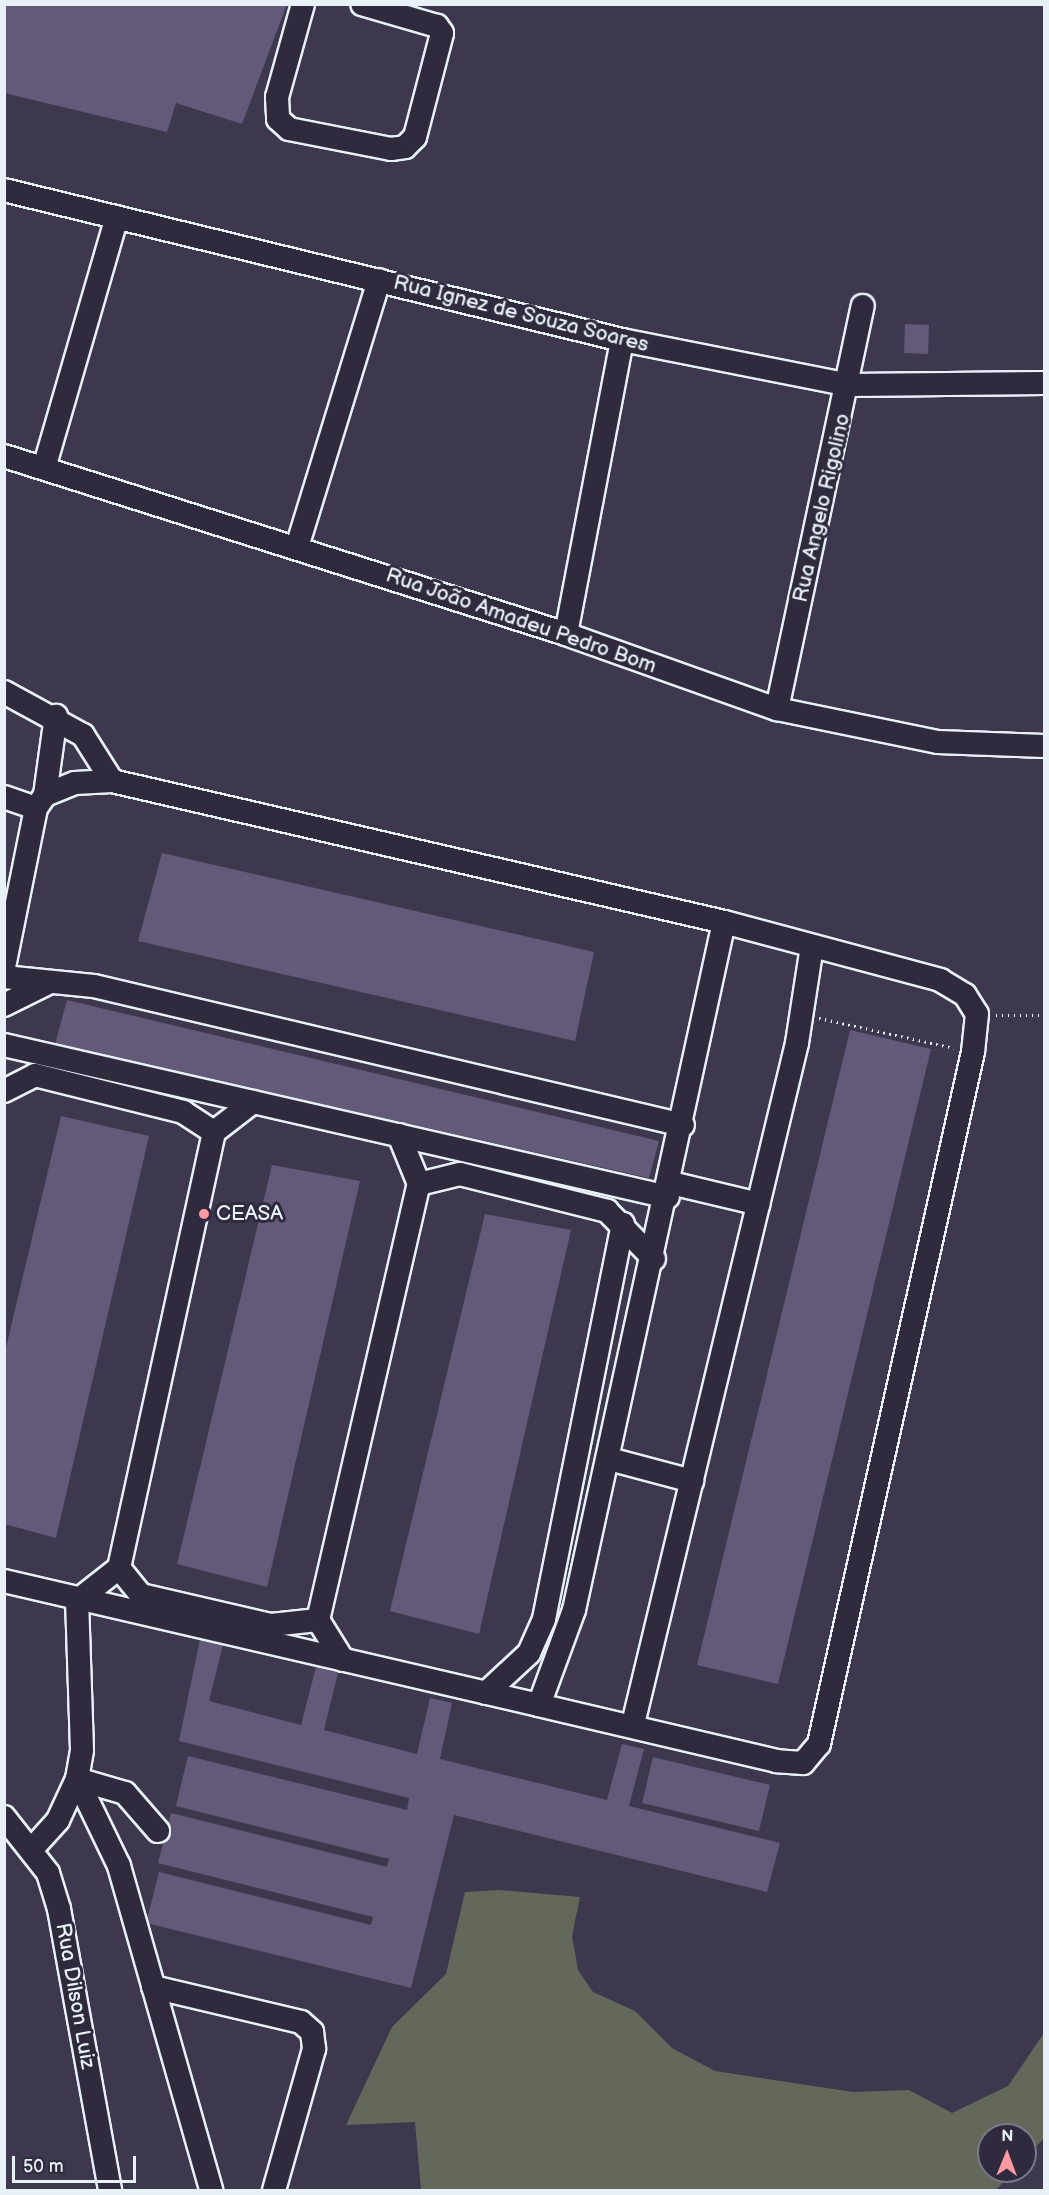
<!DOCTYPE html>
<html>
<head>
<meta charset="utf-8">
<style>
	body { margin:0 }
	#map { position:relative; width:1049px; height:2195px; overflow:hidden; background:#3e384f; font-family:"Balsamiq Sans",sans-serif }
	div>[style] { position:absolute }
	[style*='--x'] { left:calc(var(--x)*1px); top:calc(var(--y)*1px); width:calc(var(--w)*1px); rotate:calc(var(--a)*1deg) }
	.green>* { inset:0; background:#64685b }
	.building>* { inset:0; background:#625a78 }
	.path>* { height:3px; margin-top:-1.5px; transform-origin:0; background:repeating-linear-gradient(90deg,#e8f1f8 0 1.5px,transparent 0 6px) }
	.roads { filter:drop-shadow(2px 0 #e8f1f8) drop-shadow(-2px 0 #e8f1f8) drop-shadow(0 2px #e8f1f8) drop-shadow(0 -2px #e8f1f8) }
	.minor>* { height:22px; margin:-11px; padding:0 11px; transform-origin:11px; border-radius:11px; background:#2f2a3d }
	.dots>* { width:16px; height:16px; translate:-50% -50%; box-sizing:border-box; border:3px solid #2f2a3d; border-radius:50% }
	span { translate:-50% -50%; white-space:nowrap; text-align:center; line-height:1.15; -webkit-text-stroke:6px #2f2a3d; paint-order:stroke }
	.street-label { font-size:21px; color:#e8f1f8 }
	.poi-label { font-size:21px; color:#e8f1f8 }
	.left { translate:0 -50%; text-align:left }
	.frame { position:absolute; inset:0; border:6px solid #e8f1f8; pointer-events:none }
	.north { position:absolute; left:977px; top:2123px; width:60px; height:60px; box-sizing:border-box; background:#2f2a3d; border:2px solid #797a88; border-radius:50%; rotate:1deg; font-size:16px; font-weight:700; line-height:24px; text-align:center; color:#e8f1f8 }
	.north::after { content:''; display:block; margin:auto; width:21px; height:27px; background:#ff9aa2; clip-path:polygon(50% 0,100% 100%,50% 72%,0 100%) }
	.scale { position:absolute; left:12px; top:2156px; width:124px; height:27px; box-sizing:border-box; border:3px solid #e8f1f8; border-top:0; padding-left:8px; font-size:18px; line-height:21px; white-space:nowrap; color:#e8f1f8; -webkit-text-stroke:4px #2f2a3d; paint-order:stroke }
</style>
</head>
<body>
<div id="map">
	<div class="green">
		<div style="clip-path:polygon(498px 1890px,580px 1897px,572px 1936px,578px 1970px,593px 1992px,635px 2011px,672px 2048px,715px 2071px,853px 2092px,909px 2090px,952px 2113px,1008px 2086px,1044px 2033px,1044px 2138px,1025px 2158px,1025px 2135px,989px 2135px,989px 2171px,1013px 2171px,996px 2190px,421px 2190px,415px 2122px,346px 2125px,392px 2027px,446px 1974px,465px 1892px)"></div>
	</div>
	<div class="building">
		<div style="clip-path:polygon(4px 4px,287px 4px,242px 124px,176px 103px,167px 132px,4px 93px)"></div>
		<div style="clip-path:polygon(905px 324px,929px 325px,928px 354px,904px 353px)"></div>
		<div style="clip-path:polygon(162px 853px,594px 952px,575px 1041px,138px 941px)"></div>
		<div style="clip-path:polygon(67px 1000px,659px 1141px,649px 1178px,55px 1044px)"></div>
		<div style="clip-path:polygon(850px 1030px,931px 1049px,778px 1684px,697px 1665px)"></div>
		<div style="clip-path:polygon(61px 1116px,149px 1136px,56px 1538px,4px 1524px,4px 1356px)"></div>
		<div style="clip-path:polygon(272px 1165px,360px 1181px,267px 1587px,177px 1564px)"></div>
		<div style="clip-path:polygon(485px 1214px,571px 1230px,479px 1634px,390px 1611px)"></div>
		<div style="clip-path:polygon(200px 1639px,223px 1645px,209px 1701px,301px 1725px,316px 1667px,338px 1673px,324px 1730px,417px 1754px,430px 1698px,452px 1703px,440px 1759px,607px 1800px,622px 1744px,644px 1749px,629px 1806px,780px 1843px,767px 1892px,454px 1815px,411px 1988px,146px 1923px,159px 1872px,371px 1925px,373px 1917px,158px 1863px,171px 1813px,387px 1867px,389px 1859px,176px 1806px,188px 1756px,407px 1810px,409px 1798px,179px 1741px)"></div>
		<div style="clip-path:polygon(653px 1757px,770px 1785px,759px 1831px,642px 1803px)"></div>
	</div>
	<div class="path">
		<div style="--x:996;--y:1015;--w:48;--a:0"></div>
		<div style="--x:819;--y:1018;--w:138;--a:12.5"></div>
	</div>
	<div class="roads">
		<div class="minor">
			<div style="--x:303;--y:4;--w:97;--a:105.6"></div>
			<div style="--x:277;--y:97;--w:22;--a:87"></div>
			<div style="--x:278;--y:119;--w:15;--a:42"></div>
			<div style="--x:289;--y:129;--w:104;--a:11.1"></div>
			<div style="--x:391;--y:149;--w:14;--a:-8"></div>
			<div style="--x:405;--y:147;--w:14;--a:-45"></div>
			<div style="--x:415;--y:137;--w:107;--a:-75.4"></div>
			<div style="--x:442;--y:33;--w:9;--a:-126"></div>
			<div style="--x:437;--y:26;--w:78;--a:-163.7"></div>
			<div style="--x:4;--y:190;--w:636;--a:13.64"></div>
			<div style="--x:622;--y:340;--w:232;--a:11.2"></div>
			<div style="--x:850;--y:385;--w:194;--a:-0.6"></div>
			<div style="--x:4;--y:456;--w:590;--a:17.57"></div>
			<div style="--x:566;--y:634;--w:224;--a:19.6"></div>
			<div style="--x:777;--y:709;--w:164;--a:11.6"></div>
			<div style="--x:938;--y:742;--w:106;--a:2.2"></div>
			<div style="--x:44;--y:468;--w:261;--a:-73.8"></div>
			<div style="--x:297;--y:547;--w:279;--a:-72.9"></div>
			<div style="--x:566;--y:634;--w:299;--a:-79.2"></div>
			<div style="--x:4;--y:692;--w:90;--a:28.6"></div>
			<div style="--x:83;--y:735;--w:54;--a:57.8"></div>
			<div style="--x:777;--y:709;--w:412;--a:-78"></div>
			<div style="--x:45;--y:795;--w:80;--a:-82.1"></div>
			<div style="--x:4;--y:797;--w:34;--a:19"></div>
			<div style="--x:4;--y:967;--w:162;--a:-78.6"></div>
			<div style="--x:36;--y:808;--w:16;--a:-55"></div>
			<div style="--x:45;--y:795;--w:32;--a:-22"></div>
			<div style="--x:75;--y:783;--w:37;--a:-3"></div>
			<div style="--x:112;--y:781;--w:628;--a:12.97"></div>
			<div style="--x:724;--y:922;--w:224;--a:15"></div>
			<div style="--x:940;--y:980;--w:29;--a:31"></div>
			<div style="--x:965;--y:995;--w:22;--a:58"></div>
			<div style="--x:977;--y:1014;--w:38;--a:96"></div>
			<div style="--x:973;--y:1052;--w:709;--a:102.55"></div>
			<div style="--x:819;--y:1744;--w:25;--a:130"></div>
			<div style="--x:803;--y:1763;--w:26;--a:-176"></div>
			<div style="--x:777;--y:1761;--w:244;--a:-166.8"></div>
			<div style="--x:4;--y:977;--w:90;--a:5.7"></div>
			<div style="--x:94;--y:986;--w:605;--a:13.28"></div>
			<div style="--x:4;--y:1005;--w:49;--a:-26.6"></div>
			<div style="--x:4;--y:1045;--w:681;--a:12.89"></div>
			<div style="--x:4;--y:1091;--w:35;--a:-27"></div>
			<div style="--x:35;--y:1075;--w:153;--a:14"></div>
			<div style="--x:183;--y:1112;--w:37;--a:33"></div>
			<div style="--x:671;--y:1183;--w:90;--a:13.4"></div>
			<div style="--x:419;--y:1184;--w:42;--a:-13.7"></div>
			<div style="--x:460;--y:1174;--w:152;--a:14.1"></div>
			<div style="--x:607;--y:1211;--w:67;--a:45.6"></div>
			<div style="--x:609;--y:1459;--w:86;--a:14.8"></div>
			<div style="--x:119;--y:1568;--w:35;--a:51"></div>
			<div style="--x:141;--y:1595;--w:133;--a:13"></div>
			<div style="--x:271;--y:1625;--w:47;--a:-6.1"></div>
			<div style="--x:4;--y:1581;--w:549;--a:13.05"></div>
			<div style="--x:539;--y:1705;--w:101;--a:-69.8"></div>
			<div style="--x:574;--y:1610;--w:704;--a:-77.7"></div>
			<div style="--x:343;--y:1660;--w:47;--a:-122"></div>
			<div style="--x:318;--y:1620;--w:448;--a:-77"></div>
			<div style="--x:419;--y:1184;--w:53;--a:-112.2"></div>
			<div style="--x:486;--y:1693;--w:59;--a:-42.9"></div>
			<div style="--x:529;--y:1653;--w:37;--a:-66"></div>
			<div style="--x:544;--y:1619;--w:403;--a:-78.7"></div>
			<div style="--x:633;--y:1724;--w:700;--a:-76.46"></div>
			<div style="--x:797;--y:1043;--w:98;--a:-81.2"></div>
			<div style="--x:4;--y:1817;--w:71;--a:51.8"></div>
			<div style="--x:48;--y:1873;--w:38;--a:73"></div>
			<div style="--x:59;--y:1909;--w:286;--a:79.7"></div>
			<div style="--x:158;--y:1831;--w:50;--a:-131"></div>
			<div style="--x:125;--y:1793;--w:50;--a:-163.7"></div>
			<div style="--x:77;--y:1779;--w:97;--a:64.2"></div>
			<div style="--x:119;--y:1866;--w:337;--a:74.1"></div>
			<div style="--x:32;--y:1849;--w:39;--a:-48"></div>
			<div style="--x:58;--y:1820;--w:45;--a:-65.1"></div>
			<div style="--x:77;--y:1779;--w:29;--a:-80"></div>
			<div style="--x:82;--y:1750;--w:149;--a:-91.9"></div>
			<div style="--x:77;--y:1601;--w:53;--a:-38.2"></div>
			<div style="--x:119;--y:1568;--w:446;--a:-77.7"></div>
			<div style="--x:214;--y:1132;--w:49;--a:-37.6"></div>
			<div style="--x:153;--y:1987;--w:152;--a:13.3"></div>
			<div style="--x:301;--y:2022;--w:15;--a:42"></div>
			<div style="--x:312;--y:2032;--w:17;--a:83"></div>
			<div style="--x:314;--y:2049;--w:147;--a:105.8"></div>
		</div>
	</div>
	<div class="dots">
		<div style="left:204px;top:1214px;background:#ff9aa2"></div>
	</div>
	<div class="street-label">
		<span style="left:521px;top:314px;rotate:14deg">Rua Ignez de Souza Soares</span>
		<span style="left:822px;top:508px;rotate:-77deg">Rua Angelo Rigolino</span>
		<span style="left:521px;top:621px;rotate:19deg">Rua João Amadeu Pedro Bom</span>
		<span style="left:75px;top:1996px;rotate:80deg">Rua Dilson Luiz</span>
	</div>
	<div class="poi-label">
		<span class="left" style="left:216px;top:1214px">CEASA</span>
	</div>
	<div class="frame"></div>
	<div class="north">N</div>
	<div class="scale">50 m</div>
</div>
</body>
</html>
